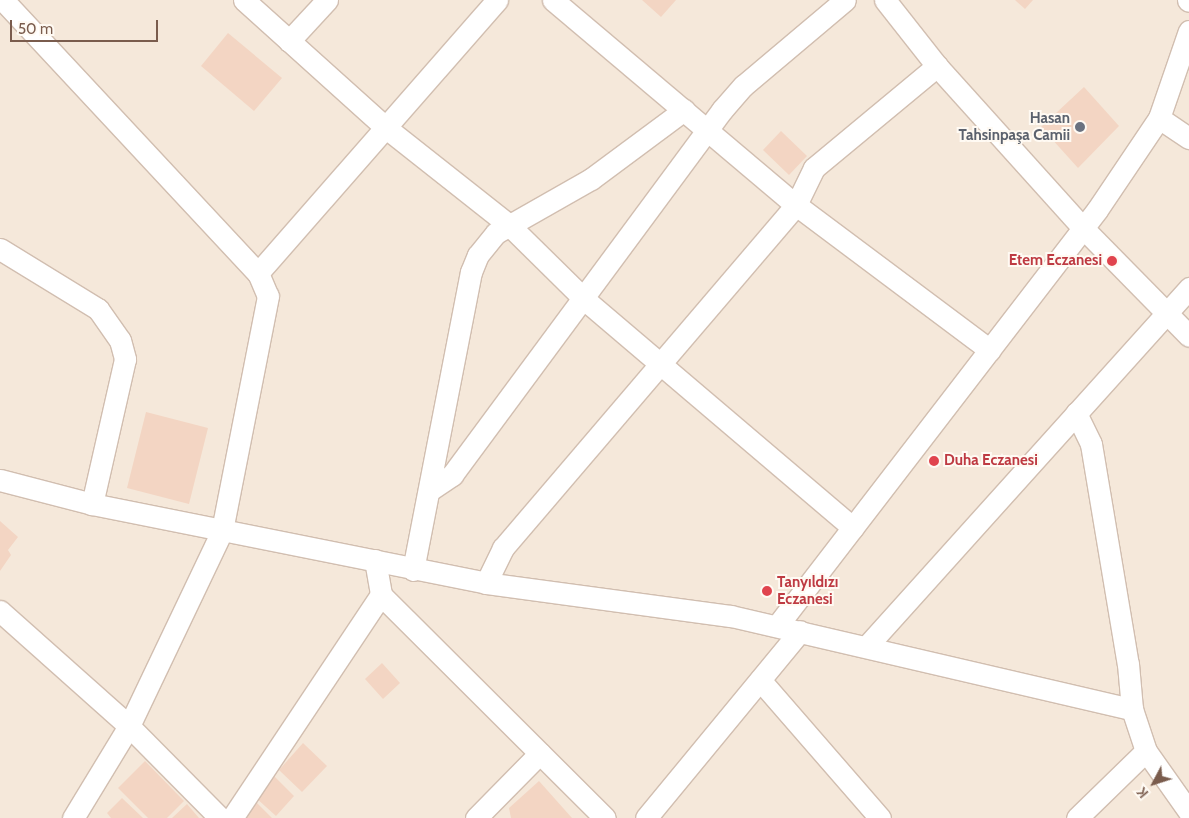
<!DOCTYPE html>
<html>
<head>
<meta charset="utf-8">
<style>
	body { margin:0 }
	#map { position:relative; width:1189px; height:818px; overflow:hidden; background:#fdf6ec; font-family:Cabin,sans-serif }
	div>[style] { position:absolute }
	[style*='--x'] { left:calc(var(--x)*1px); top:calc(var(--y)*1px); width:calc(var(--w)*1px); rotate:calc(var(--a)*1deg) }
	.residential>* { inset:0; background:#f5e8da }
	.building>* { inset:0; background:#f3d5c3 }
	.roads { filter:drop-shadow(1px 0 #d1beb0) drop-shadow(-1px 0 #d1beb0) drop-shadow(0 1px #d1beb0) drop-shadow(0 -1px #d1beb0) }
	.minor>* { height:21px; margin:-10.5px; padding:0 10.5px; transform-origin:10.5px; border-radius:10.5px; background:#fff }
	.dots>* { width:14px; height:14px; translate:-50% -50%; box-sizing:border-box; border:2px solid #fffaf3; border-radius:50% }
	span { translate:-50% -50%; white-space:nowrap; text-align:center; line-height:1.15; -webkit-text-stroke:4px #fffaf3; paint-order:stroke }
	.worship-label { font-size:15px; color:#5b616d; font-weight:700 }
	.right { translate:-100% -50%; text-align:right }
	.health-label { font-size:15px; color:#be3a42; font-weight:700 }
	.left { translate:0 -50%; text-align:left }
	.north { position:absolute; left:1129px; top:758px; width:50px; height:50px; -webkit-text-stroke:4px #fffaf3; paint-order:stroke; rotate:230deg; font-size:14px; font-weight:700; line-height:20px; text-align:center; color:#7a5c4d }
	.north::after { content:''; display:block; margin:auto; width:18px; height:22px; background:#7a5c4d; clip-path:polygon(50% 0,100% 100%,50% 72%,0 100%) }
	.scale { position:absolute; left:10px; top:20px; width:148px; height:22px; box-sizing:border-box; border:2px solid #7a5c4d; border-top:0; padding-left:6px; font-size:15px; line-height:18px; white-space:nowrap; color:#7a5c4d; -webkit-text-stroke:4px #fffaf3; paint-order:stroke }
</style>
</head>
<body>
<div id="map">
	<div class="residential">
		<div style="clip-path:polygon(0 0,1189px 0,1189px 818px,0 818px)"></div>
	</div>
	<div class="building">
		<div style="clip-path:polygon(642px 0,676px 0,661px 17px)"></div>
		<div style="clip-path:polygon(1015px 0,1033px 0,1025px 9px)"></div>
		<div style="clip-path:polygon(228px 33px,282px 78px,254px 111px,201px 66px)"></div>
		<div style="clip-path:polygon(1084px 87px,1119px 126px,1078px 168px,1041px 127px)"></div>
		<div style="clip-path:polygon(781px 131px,807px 156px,789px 175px,763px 150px)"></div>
		<div style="clip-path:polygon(146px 412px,208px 428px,189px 504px,127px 488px)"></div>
		<div style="clip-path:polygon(0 521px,18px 537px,8px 550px,11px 555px,0 571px)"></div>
		<div style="clip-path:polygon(382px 663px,400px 683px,383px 699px,365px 679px)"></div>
		<div style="clip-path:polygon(303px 743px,327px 766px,302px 792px,279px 770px)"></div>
		<div style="clip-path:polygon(145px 761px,184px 801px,167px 818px,148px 818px,118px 788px)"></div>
		<div style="clip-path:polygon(274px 776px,294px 796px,276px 816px,255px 797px)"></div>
		<div style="clip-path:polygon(539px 781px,572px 818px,511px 818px,509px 808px)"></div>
		<div style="clip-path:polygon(122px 798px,143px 818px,111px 818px,107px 813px)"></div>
		<div style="clip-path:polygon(254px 800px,272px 818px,237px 818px)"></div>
		<div style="clip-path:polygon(187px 804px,199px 818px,172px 818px)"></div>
	</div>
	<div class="roads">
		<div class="minor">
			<div style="--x:3;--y:0;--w:374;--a:47"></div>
			<div style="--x:258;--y:273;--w:25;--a:67"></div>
			<div style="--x:268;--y:296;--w:239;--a:101.1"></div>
			<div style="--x:222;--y:531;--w:216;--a:115.5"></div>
			<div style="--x:129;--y:726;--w:108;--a:121.3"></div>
			<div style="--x:244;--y:0;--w:190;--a:42"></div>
			<div style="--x:385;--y:127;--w:158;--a:38.3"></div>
			<div style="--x:509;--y:225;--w:105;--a:44.6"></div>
			<div style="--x:584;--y:299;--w:353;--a:40.4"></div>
			<div style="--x:553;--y:0;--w:318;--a:40.2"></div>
			<div style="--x:796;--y:205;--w:242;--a:36.8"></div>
			<div style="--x:885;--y:0;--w:84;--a:51.8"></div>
			<div style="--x:937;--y:66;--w:218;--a:48"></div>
			<div style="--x:1083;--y:228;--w:151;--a:45.5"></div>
			<div style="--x:1188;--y:0;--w:1;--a:45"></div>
			<div style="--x:289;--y:41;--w:56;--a:-47.2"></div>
			<div style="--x:1159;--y:118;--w:36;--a:34"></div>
			<div style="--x:0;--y:249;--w:115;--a:31.5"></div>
			<div style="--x:98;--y:309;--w:38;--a:55"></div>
			<div style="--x:120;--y:340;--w:20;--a:75"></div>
			<div style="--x:125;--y:359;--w:149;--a:102.8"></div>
			<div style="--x:258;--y:273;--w:363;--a:-48.8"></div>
			<div style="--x:1076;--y:413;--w:34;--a:64"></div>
			<div style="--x:1091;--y:444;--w:223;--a:80.5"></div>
			<div style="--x:1128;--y:664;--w:45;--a:84.9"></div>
			<div style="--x:1132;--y:709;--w:44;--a:71.6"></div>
			<div style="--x:1146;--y:751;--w:75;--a:54.8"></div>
			<div style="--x:0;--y:480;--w:95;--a:14.6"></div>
			<div style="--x:92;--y:504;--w:402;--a:11.3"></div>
			<div style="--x:486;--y:583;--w:247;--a:7.7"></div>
			<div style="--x:731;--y:616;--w:412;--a:13.1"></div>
			<div style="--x:430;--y:490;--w:27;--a:-34"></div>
			<div style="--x:452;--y:475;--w:454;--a:-53.5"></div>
			<div style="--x:722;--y:110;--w:32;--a:-49"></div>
			<div style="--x:743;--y:86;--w:133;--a:-40.1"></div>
			<div style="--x:375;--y:560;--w:36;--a:80"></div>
			<div style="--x:381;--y:595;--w:316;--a:44.9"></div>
			<div style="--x:413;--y:570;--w:304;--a:-79"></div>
			<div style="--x:471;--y:272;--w:18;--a:-68"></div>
			<div style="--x:478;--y:255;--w:28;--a:-51"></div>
			<div style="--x:496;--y:233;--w:109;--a:-29.6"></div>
			<div style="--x:591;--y:179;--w:116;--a:-36.6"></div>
			<div style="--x:486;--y:583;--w:39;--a:-64"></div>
			<div style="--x:503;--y:548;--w:451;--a:-49.5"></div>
			<div style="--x:796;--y:205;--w:41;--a:-64.1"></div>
			<div style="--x:814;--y:168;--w:160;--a:-39.7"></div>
			<div style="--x:0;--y:611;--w:173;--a:41.7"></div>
			<div style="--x:129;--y:726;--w:129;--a:45.3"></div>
			<div style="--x:777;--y:626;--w:525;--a:-52.43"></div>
			<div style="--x:1097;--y:210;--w:111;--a:-56"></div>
			<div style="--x:1159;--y:118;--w:92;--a:-71"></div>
			<div style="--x:867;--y:646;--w:482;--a:-48"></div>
			<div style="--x:760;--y:680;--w:183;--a:49"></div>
			<div style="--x:232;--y:818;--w:268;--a:-56.3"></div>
			<div style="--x:476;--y:818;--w:91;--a:-45.4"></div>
			<div style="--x:646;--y:818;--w:242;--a:-50.5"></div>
			<div style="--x:1077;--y:818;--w:96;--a:-44.2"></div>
		</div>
	</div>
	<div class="dots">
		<div style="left:1080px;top:127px;background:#6b7280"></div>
		<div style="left:1112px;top:261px;background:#e0444e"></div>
		<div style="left:934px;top:461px;background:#e0444e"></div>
		<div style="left:767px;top:591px;background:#e0444e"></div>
	</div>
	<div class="worship-label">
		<span class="right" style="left:1070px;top:127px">Hasan<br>Tahsinpaşa Camii</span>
	</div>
	<div class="health-label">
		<span class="right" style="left:1102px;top:261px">Etem Eczanesi</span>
		<span class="left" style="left:944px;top:461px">Duha Eczanesi</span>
		<span class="left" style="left:777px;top:591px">Tanyıldızı<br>Eczanesi</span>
	</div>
	<div class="north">K</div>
	<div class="scale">50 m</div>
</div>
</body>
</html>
